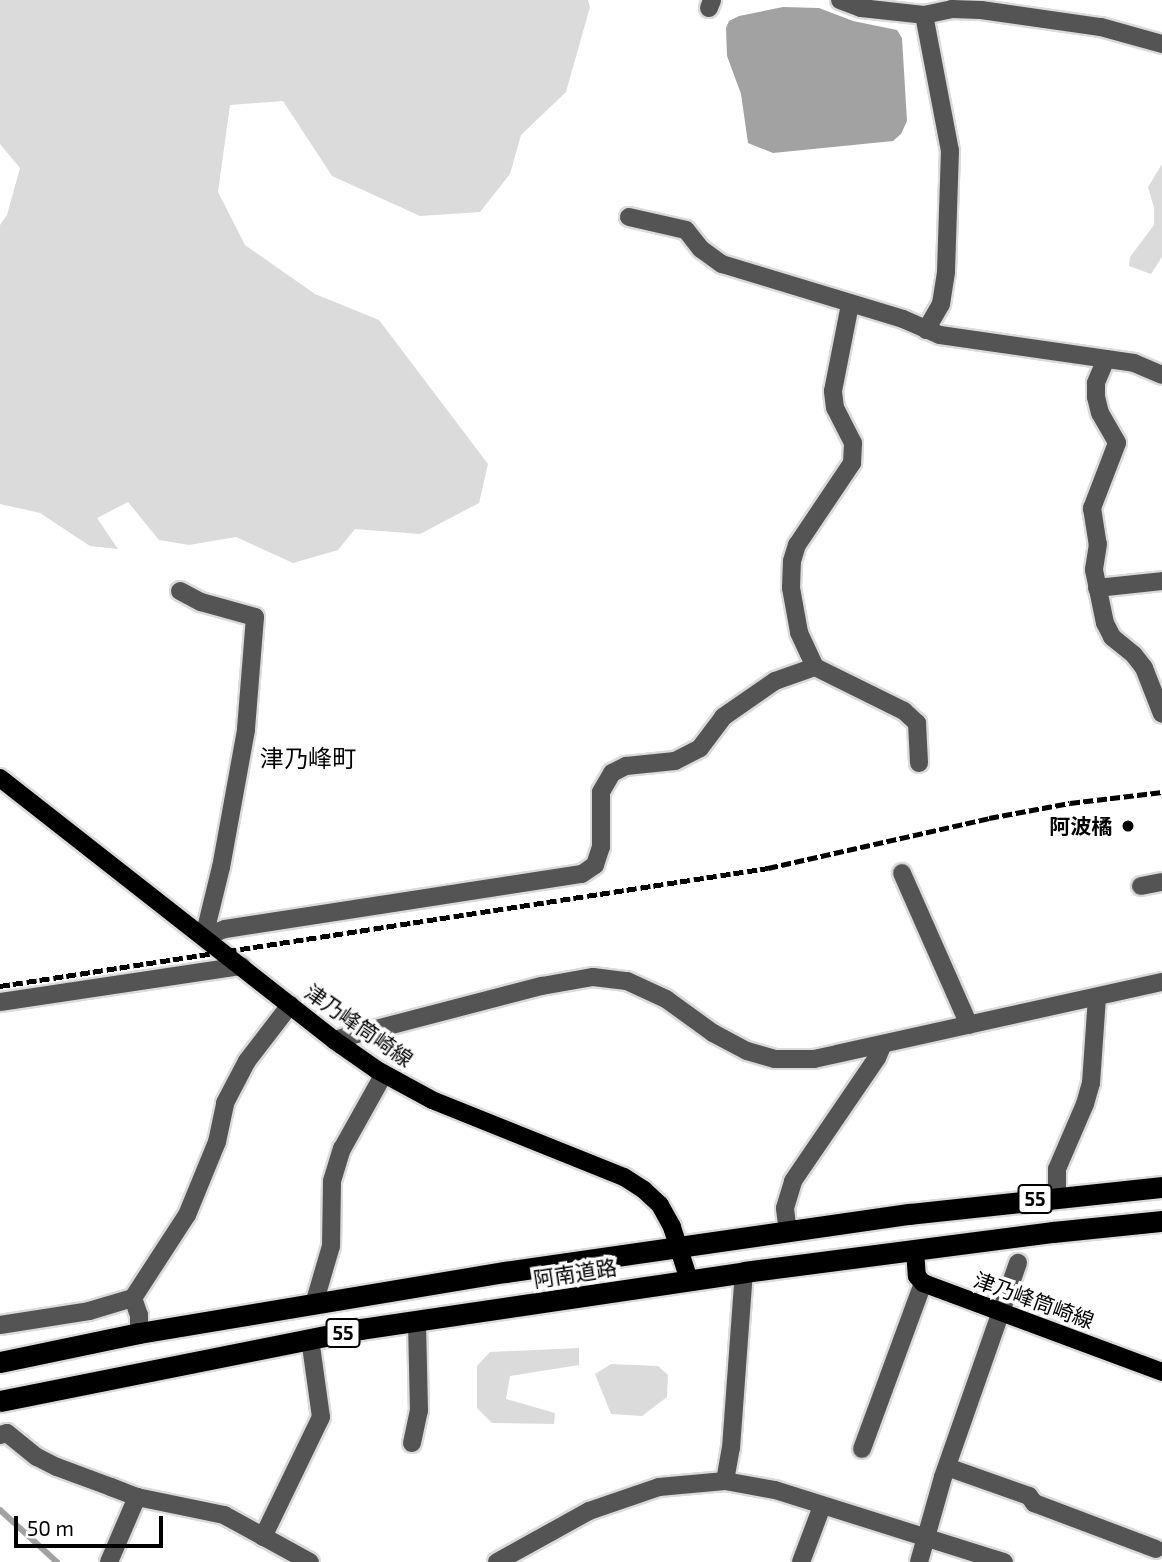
<!DOCTYPE html>
<html>
<head>
<meta charset="utf-8">
<style>
	body { margin:0 }
	#map { position:relative; width:1162px; height:1562px; overflow:hidden; background:#fff; font-family:"Exo 2","Noto Sans JP",sans-serif }
	div>[style] { position:absolute }
	[style*='--x'] { left:calc(var(--x)*1px); top:calc(var(--y)*1px); width:calc(var(--w)*1px); rotate:calc(var(--a)*1deg) }
	.green>* { inset:0; background:#dbdbdb }
	.water>* { inset:0; background:#a2a2a2 }
	.stream>* { height:6px; margin:-3px; padding:0 3px; transform-origin:3px; border-radius:3px; background:#a2a2a2 }
	.roads { filter:drop-shadow(2px 0 #dbdbdb) drop-shadow(-2px 0 #dbdbdb) drop-shadow(0 2px #dbdbdb) drop-shadow(0 -2px #dbdbdb) }
	.minor>* { height:18px; margin:-9px; padding:0 9px; transform-origin:9px; border-radius:9px; background:#545454 }
	.major>* { height:18px; margin:-9px; padding:0 9px; transform-origin:9px; border-radius:9px; background:#000 }
	.highway>* { height:21px; margin:-10.5px; padding:0 10.5px; transform-origin:10.5px; border-radius:10.5px; background:#000 }
	.rail>* { height:5px; margin-top:-2.5px; transform-origin:0; background:repeating-linear-gradient(90deg,#000 0 10px,transparent 0 13.5px) }
	.dots>* { width:19px; height:19px; translate:-50% -50%; box-sizing:border-box; border:4px solid #fff; border-radius:50% }
	span { translate:-50% -50%; white-space:nowrap; text-align:center; line-height:1.15; -webkit-text-stroke:7px #fff; paint-order:stroke }
	.shield-label span { padding:2px 5px; background:#fff; border:2px solid; border-radius:5px; -webkit-text-stroke-width:0 }
	.shield-label { font-size:19px; color:#000; font-weight:700 }
	.poi-label { font-size:21px; color:#000; font-weight:700 }
	.right { translate:-100% -50%; text-align:right }
	.street-label { font-size:21px; color:#000 }
	.quarter-label { font-size:24px; color:#000 }
	.scale { position:absolute; left:14px; top:1516px; width:149px; height:32px; box-sizing:border-box; border:4px solid #000; border-top:0; padding-left:9px; font-size:21px; line-height:24px; white-space:nowrap; color:#000; -webkit-text-stroke:5px #fff; paint-order:stroke }
</style>
</head>
<body>
<div id="map">
	<div class="green">
		<div style="clip-path:polygon(0 0,588px 0,590px 7px,566px 92px,521px 135px,510px 174px,480px 212px,420px 216px,332px 176px,283px 101px,230px 105px,218px 192px,245px 245px,315px 294px,379px 320px,488px 464px,479px 503px,420px 534px,355px 529px,338px 550px,293px 563px,236px 537px,189px 545px,159px 540px,128px 502px,97px 518px,118px 549px,90px 546px,40px 513px,0 504px,0 225px,7px 215px,20px 168px,0 144px)"></div>
		<div style="clip-path:polygon(1162px 164px,1162px 257px,1151px 274px,1129px 266px,1130px 257px,1154px 225px,1154px 207px,1148px 187px)"></div>
		<div style="clip-path:polygon(579px 1348px,579px 1365px,510px 1376px,506px 1399px,555px 1413px,554px 1424px,492px 1423px,477px 1408px,477px 1366px,490px 1352px)"></div>
		<div style="clip-path:polygon(611px 1364px,658px 1366px,668px 1375px,667px 1397px,642px 1416px,611px 1414px,595px 1374px)"></div>
	</div>
	<div class="water">
		<div style="clip-path:polygon(783px 7px,819px 8px,853px 21px,897px 30px,902px 38px,907px 121px,901px 134px,893px 141px,773px 153px,748px 143px,741px 94px,727px 56px,726px 28px,729px 21px,739px 16px)"></div>
	</div>
	<div class="stream">
		<div style="--x:0;--y:1510;--w:77;--a:42.4"></div>
	</div>
	<div class="roads">
		<div class="minor">
			<div style="--x:840;--y:0;--w:22;--a:21"></div>
			<div style="--x:861;--y:8;--w:63;--a:6.3"></div>
			<div style="--x:709;--y:8;--w:9;--a:-69"></div>
			<div style="--x:629;--y:217;--w:58;--a:12.8"></div>
			<div style="--x:686;--y:230;--w:24;--a:52"></div>
			<div style="--x:701;--y:249;--w:26;--a:36"></div>
			<div style="--x:722;--y:264;--w:189;--a:16.9"></div>
			<div style="--x:903;--y:319;--w:40;--a:23.4"></div>
			<div style="--x:940;--y:335;--w:196;--a:8.2"></div>
			<div style="--x:1134;--y:363;--w:30;--a:23"></div>
			<div style="--x:926;--y:330;--w:30;--a:-60"></div>
			<div style="--x:941;--y:304;--w:33;--a:-81"></div>
			<div style="--x:946;--y:271;--w:120;--a:-88.1"></div>
			<div style="--x:950;--y:151;--w:138;--a:-100.8"></div>
			<div style="--x:924;--y:15;--w:29;--a:-12"></div>
			<div style="--x:952;--y:9;--w:29;--a:2"></div>
			<div style="--x:981;--y:10;--w:121;--a:8.1"></div>
			<div style="--x:1101;--y:27;--w:63;--a:15.6"></div>
			<div style="--x:1106;--y:359;--w:26;--a:113"></div>
			<div style="--x:1096;--y:383;--w:14;--a:90"></div>
			<div style="--x:1096;--y:397;--w:16;--a:76"></div>
			<div style="--x:1100;--y:413;--w:34;--a:60"></div>
			<div style="--x:1117;--y:443;--w:70;--a:111"></div>
			<div style="--x:1092;--y:508;--w:36;--a:81"></div>
			<div style="--x:1098;--y:544;--w:26;--a:99"></div>
			<div style="--x:1094;--y:570;--w:54;--a:78.3"></div>
			<div style="--x:1105;--y:623;--w:16;--a:63"></div>
			<div style="--x:1112;--y:637;--w:28;--a:39"></div>
			<div style="--x:1134;--y:655;--w:16;--a:52"></div>
			<div style="--x:1144;--y:668;--w:49;--a:68.6"></div>
			<div style="--x:1097;--y:588;--w:65;--a:-6.1"></div>
			<div style="--x:180;--y:591;--w:24;--a:28"></div>
			<div style="--x:201;--y:602;--w:56;--a:15.5"></div>
			<div style="--x:255;--y:617;--w:113;--a:94.6"></div>
			<div style="--x:246;--y:730;--w:139;--a:100.3"></div>
			<div style="--x:221;--y:867;--w:72;--a:103.7"></div>
			<div style="--x:204;--y:937;--w:22;--a:-21"></div>
			<div style="--x:225;--y:929;--w:361;--a:-8.8"></div>
			<div style="--x:582;--y:874;--w:16;--a:-35"></div>
			<div style="--x:595;--y:865;--w:19;--a:-72"></div>
			<div style="--x:601;--y:847;--w:55;--a:-90"></div>
			<div style="--x:601;--y:792;--w:22;--a:-60"></div>
			<div style="--x:612;--y:773;--w:16;--a:-27"></div>
			<div style="--x:626;--y:766;--w:49;--a:-5.8"></div>
			<div style="--x:675;--y:761;--w:28;--a:-27"></div>
			<div style="--x:700;--y:748;--w:39;--a:-53"></div>
			<div style="--x:723;--y:717;--w:63;--a:-34.7"></div>
			<div style="--x:775;--y:681;--w:42;--a:-19.3"></div>
			<div style="--x:815;--y:667;--w:38;--a:-115"></div>
			<div style="--x:799;--y:632;--w:45;--a:-100.3"></div>
			<div style="--x:791;--y:588;--w:27;--a:-88"></div>
			<div style="--x:792;--y:561;--w:17;--a:-73"></div>
			<div style="--x:797;--y:545;--w:99;--a:-56.1"></div>
			<div style="--x:852;--y:463;--w:20;--a:-87"></div>
			<div style="--x:853;--y:443;--w:39;--a:-117"></div>
			<div style="--x:835;--y:408;--w:17;--a:-97"></div>
			<div style="--x:833;--y:391;--w:89;--a:-78.9"></div>
			<div style="--x:815;--y:667;--w:99;--a:26.3"></div>
			<div style="--x:904;--y:711;--w:18;--a:43"></div>
			<div style="--x:917;--y:723;--w:40;--a:87.1"></div>
			<div style="--x:902;--y:873;--w:166;--a:66.2"></div>
			<div style="--x:1141;--y:886;--w:21;--a:-11"></div>
			<div style="--x:0;--y:1002;--w:244;--a:-8.5"></div>
			<div style="--x:334;--y:1040;--w:215;--a:-14.6"></div>
			<div style="--x:542;--y:986;--w:52;--a:-10"></div>
			<div style="--x:593;--y:977;--w:34;--a:7"></div>
			<div style="--x:627;--y:981;--w:43;--a:24.8"></div>
			<div style="--x:666;--y:999;--w:58;--a:35.9"></div>
			<div style="--x:713;--y:1033;--w:38;--a:28"></div>
			<div style="--x:747;--y:1051;--w:29;--a:16"></div>
			<div style="--x:775;--y:1059;--w:39;--a:0"></div>
			<div style="--x:814;--y:1059;--w:356;--a:-12.5"></div>
			<div style="--x:1057;--y:1197;--w:28;--a:-90"></div>
			<div style="--x:1057;--y:1169;--w:71;--a:-66.7"></div>
			<div style="--x:1085;--y:1104;--w:22;--a:-74"></div>
			<div style="--x:1091;--y:1083;--w:86;--a:-86"></div>
			<div style="--x:788;--y:1233;--w:25;--a:-97"></div>
			<div style="--x:785;--y:1208;--w:28;--a:-73"></div>
			<div style="--x:793;--y:1181;--w:149;--a:-55.7"></div>
			<div style="--x:877;--y:1058;--w:15;--a:-67"></div>
			<div style="--x:133;--y:1298;--w:18;--a:71"></div>
			<div style="--x:139;--y:1315;--w:18;--a:90"></div>
			<div style="--x:314;--y:1304;--w:60;--a:-73.7"></div>
			<div style="--x:331;--y:1246;--w:65;--a:-89.1"></div>
			<div style="--x:332;--y:1181;--w:34;--a:-73"></div>
			<div style="--x:342;--y:1149;--w:86;--a:-60.8"></div>
			<div style="--x:0;--y:1325;--w:90;--a:-8.9"></div>
			<div style="--x:89;--y:1311;--w:46;--a:-16.5"></div>
			<div style="--x:133;--y:1298;--w:99;--a:-57"></div>
			<div style="--x:187;--y:1215;--w:79;--a:-67.7"></div>
			<div style="--x:217;--y:1142;--w:40;--a:-78"></div>
			<div style="--x:225;--y:1103;--w:47;--a:-62.4"></div>
			<div style="--x:247;--y:1061;--w:71;--a:-52.5"></div>
			<div style="--x:0;--y:1435;--w:7;--a:-16"></div>
			<div style="--x:7;--y:1433;--w:38;--a:39"></div>
			<div style="--x:37;--y:1457;--w:22;--a:27"></div>
			<div style="--x:57;--y:1467;--w:58;--a:20.3"></div>
			<div style="--x:111;--y:1487;--w:28;--a:21"></div>
			<div style="--x:137;--y:1497;--w:89;--a:11.7"></div>
			<div style="--x:224;--y:1515;--w:98;--a:28.7"></div>
			<div style="--x:412;--y:1443;--w:33;--a:-78"></div>
			<div style="--x:419;--y:1411;--w:89;--a:-91.3"></div>
			<div style="--x:862;--y:1449;--w:177;--a:-69.8"></div>
			<div style="--x:947;--y:1467;--w:87;--a:19.5"></div>
			<div style="--x:1029;--y:1496;--w:9;--a:54"></div>
			<div style="--x:1034;--y:1503;--w:130;--a:20.7"></div>
			<div style="--x:725;--y:1481;--w:34;--a:-80"></div>
			<div style="--x:731;--y:1448;--w:176;--a:-85.8"></div>
			<div style="--x:263;--y:1537;--w:133;--a:-64.2"></div>
			<div style="--x:321;--y:1417;--w:79;--a:-98"></div>
			<div style="--x:109;--y:1562;--w:71;--a:-66.7"></div>
			<div style="--x:497;--y:1562;--w:105;--a:-29"></div>
			<div style="--x:589;--y:1511;--w:74;--a:-18.9"></div>
			<div style="--x:659;--y:1487;--w:66;--a:-5.2"></div>
			<div style="--x:725;--y:1481;--w:51;--a:10.2"></div>
			<div style="--x:775;--y:1490;--w:240;--a:17.5"></div>
			<div style="--x:801;--y:1562;--w:60;--a:-69.4"></div>
			<div style="--x:919;--y:1562;--w:88;--a:-74.2"></div>
			<div style="--x:943;--y:1477;--w:227;--a:-70.7"></div>
		</div>
		<div class="major">
			<div style="--x:0;--y:778;--w:424;--a:38.1"></div>
			<div style="--x:334;--y:1040;--w:52;--a:34.9"></div>
			<div style="--x:377;--y:1070;--w:63;--a:28.6"></div>
			<div style="--x:432;--y:1100;--w:207;--a:21.9"></div>
			<div style="--x:624;--y:1177;--w:24;--a:33"></div>
			<div style="--x:644;--y:1190;--w:22;--a:43"></div>
			<div style="--x:660;--y:1205;--w:25;--a:61"></div>
			<div style="--x:672;--y:1227;--w:56;--a:72.2"></div>
			<div style="--x:915;--y:1250;--w:26;--a:86"></div>
			<div style="--x:917;--y:1276;--w:9;--a:49"></div>
			<div style="--x:923;--y:1283;--w:255;--a:20.4"></div>
		</div>
		<div class="highway">
			<div style="--x:0;--y:1362;--w:142;--a:-11.8"></div>
			<div style="--x:139;--y:1333;--w:371;--a:-9.5"></div>
			<div style="--x:505;--y:1272;--w:408;--a:-8.2"></div>
			<div style="--x:909;--y:1214;--w:254;--a:-6.1"></div>
			<div style="--x:0;--y:1401;--w:367;--a:-11.3"></div>
			<div style="--x:360;--y:1329;--w:388;--a:-8.4"></div>
			<div style="--x:744;--y:1272;--w:312;--a:-7.4"></div>
			<div style="--x:1053;--y:1232;--w:110;--a:-5.8"></div>
		</div>
	</div>
	<div class="rail">
		<div style="--x:0;--y:986;--w:777;--a:-8.73"></div>
		<div style="--x:768;--y:868;--w:227;--a:-12.7"></div>
		<div style="--x:989;--y:818;--w:82;--a:-10.5"></div>
		<div style="--x:1070;--y:803;--w:93;--a:-6.8"></div>
	</div>
	<div class="dots">
		<div style="left:1128px;top:826px;background:#000"></div>
	</div>
	<div class="shield-label">
		<span style="left:1035px;top:1199px">55</span>
		<span style="left:343px;top:1333px">55</span>
	</div>
	<div class="poi-label">
		<span class="right" style="left:1112px;top:826px">阿波橘</span>
	</div>
	<div class="street-label">
		<span style="left:359px;top:1025px;rotate:35deg">津乃峰筒崎線</span>
		<span style="left:575px;top:1273px;rotate:-9deg">阿南道路</span>
		<span style="left:1034px;top:1300px;rotate:20deg">津乃峰筒崎線</span>
	</div>
	<div class="quarter-label">
		<span style="left:308px;top:758px">津乃峰町</span>
	</div>
	<div class="scale">50 m</div>
</div>
</body>
</html>
